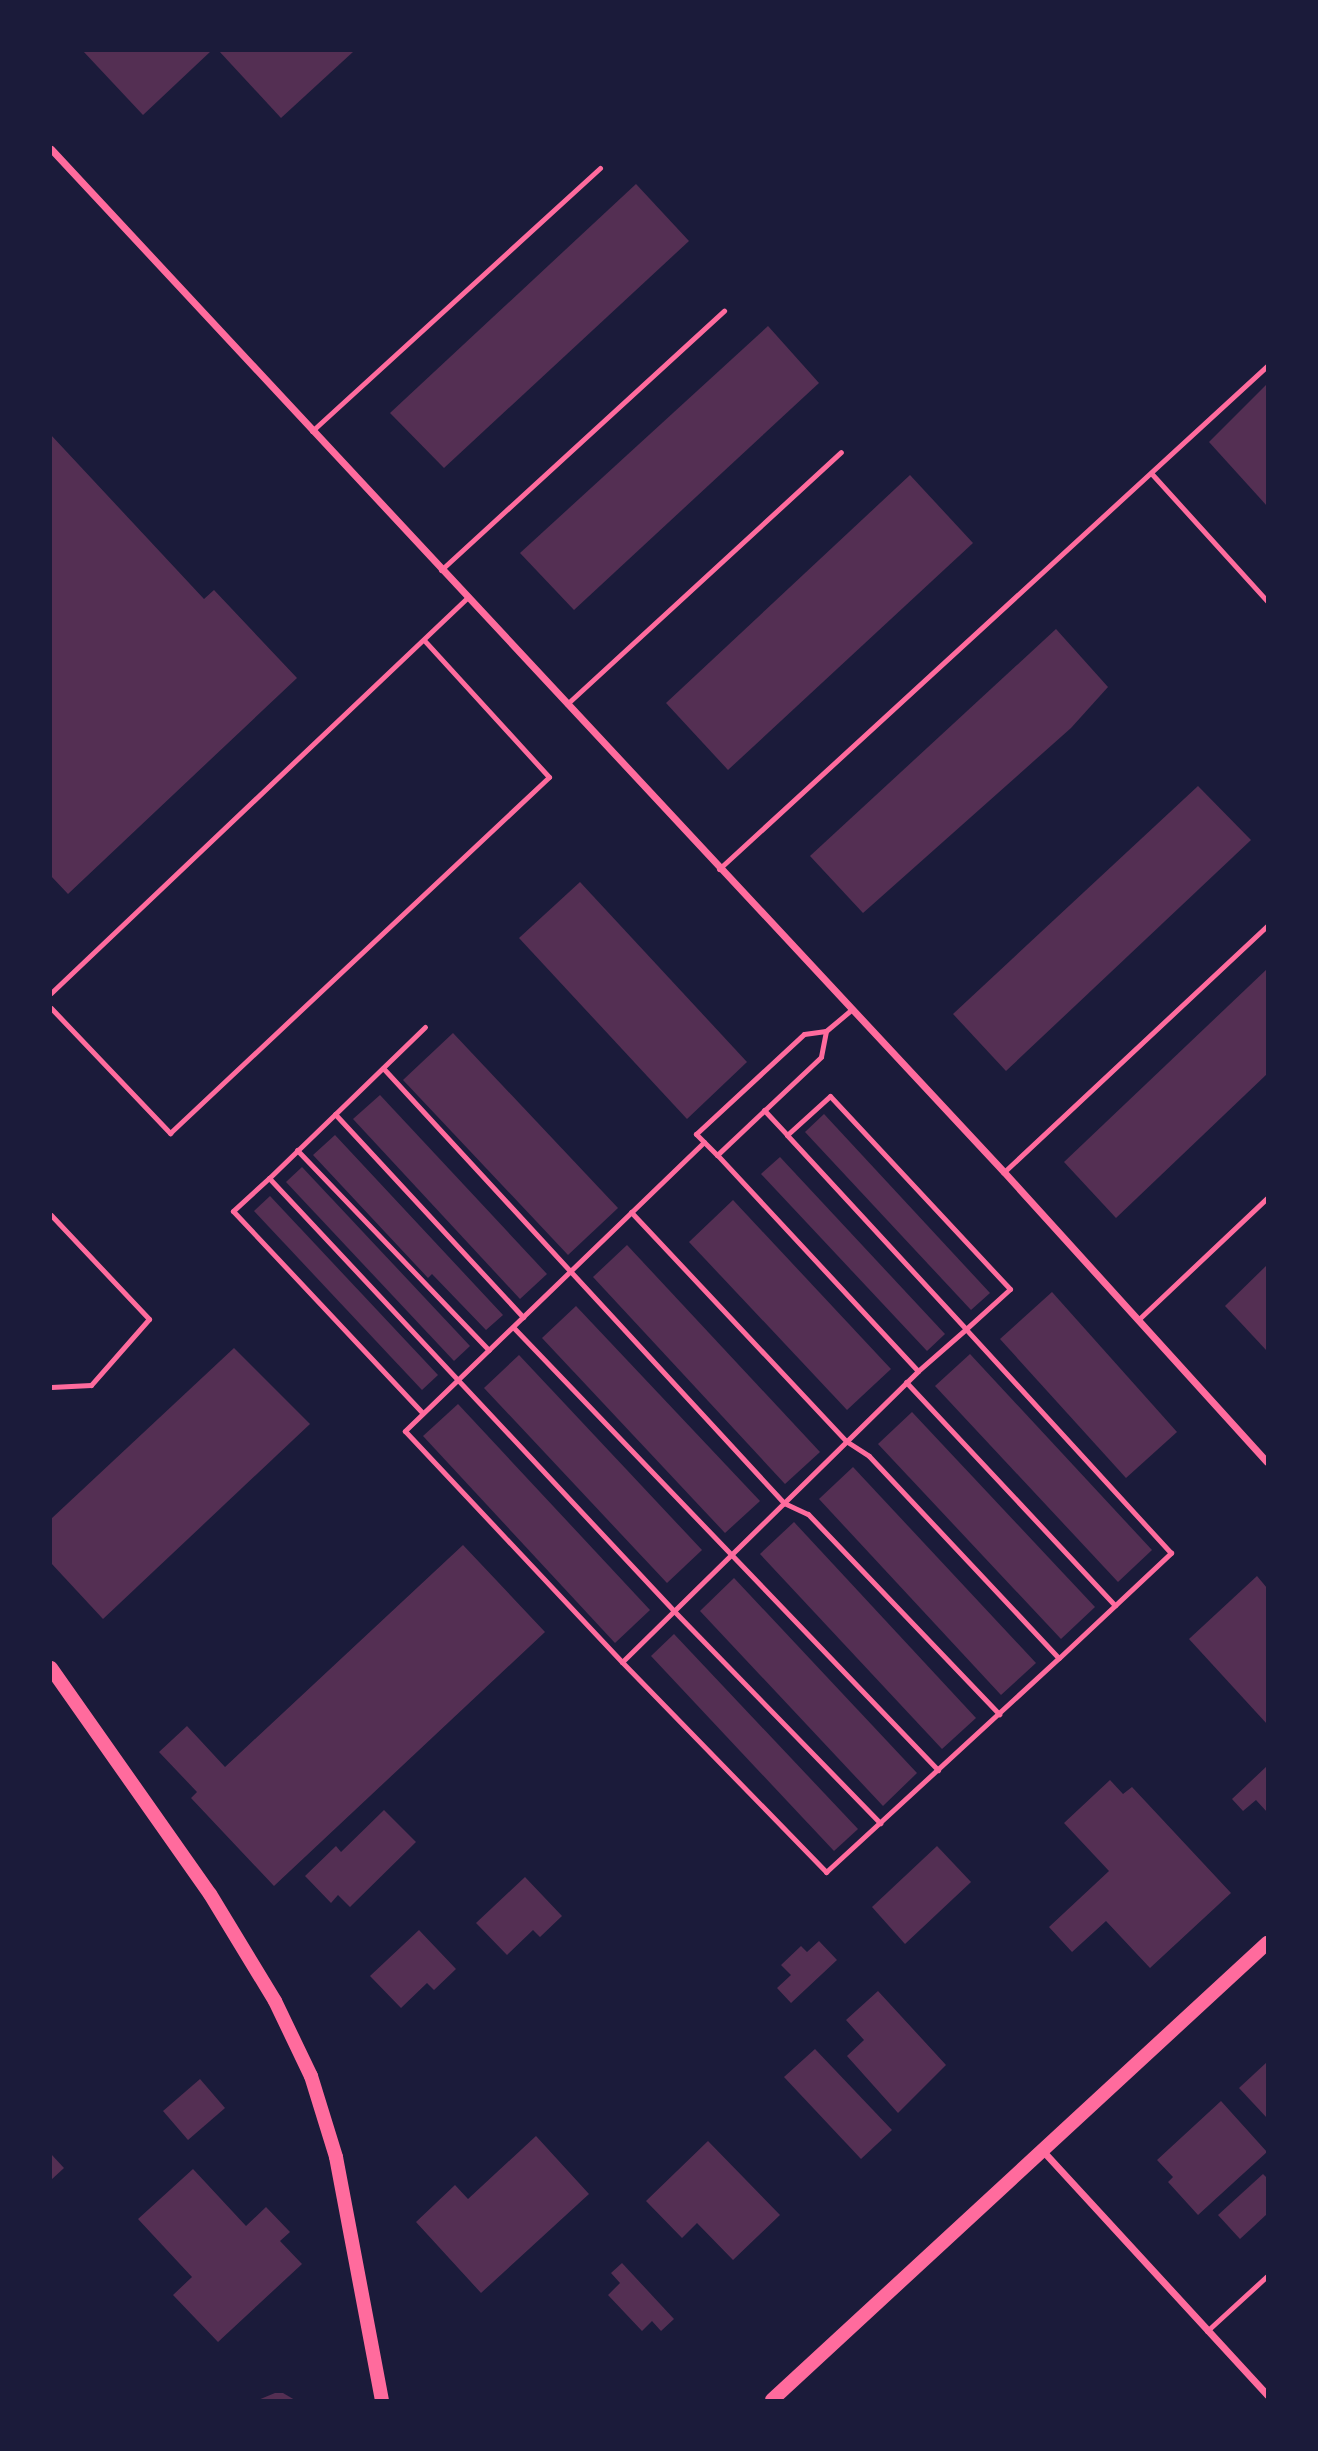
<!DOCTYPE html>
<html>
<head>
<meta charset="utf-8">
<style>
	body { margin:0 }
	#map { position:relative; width:1318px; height:2451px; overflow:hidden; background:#1b1b3a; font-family:Roboto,sans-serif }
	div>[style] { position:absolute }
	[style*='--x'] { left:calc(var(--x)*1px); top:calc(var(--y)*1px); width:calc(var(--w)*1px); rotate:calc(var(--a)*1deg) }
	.building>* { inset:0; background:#542f53 }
	.service>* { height:5px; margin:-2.5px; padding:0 2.5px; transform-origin:2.5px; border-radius:2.5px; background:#ff6b9d }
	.minor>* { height:7px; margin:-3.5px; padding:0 3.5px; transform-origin:3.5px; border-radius:3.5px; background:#ff6b9d }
	.secondary>* { height:14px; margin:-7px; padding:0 7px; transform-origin:7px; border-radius:7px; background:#ff6b9d }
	span { translate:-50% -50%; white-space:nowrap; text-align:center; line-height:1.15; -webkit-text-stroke:5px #1b1b3a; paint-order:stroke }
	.frame { position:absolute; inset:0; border:52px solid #1b1b3a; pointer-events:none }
</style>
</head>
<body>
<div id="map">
	<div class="building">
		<div style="clip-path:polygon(83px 51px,211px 51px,143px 115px)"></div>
		<div style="clip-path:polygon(219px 51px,354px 51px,281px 118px)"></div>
		<div style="clip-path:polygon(636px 184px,689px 241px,444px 468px,390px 413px)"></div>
		<div style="clip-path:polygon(768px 326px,819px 383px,574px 610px,520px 553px)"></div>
		<div style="clip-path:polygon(1267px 384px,1267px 506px,1209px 442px)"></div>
		<div style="clip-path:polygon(51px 435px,204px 599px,214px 590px,297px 678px,68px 894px,51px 876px)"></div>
		<div style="clip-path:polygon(910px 475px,973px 543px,728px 770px,666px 703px)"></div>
		<div style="clip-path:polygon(1056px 629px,1108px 687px,1071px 728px,863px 913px,810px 856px)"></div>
		<div style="clip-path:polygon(1198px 786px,1251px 840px,1006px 1071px,953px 1014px)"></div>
		<div style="clip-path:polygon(580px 882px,747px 1062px,687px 1119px,519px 938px)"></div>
		<div style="clip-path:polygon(1267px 969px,1267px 1074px,1116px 1218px,1064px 1162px)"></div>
		<div style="clip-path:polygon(453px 1033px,618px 1208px,568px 1255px,403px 1080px)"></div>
		<div style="clip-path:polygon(380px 1095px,547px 1274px,520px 1299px,353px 1119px)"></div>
		<div style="clip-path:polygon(824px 1114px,990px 1293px,971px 1310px,805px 1132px)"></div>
		<div style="clip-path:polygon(335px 1135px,503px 1315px,486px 1330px,432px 1274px,428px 1278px,313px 1155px)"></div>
		<div style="clip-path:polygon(780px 1157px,945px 1334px,927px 1351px,761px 1174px)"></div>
		<div style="clip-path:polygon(302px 1167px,470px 1346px,454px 1361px,286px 1182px)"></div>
		<div style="clip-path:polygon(270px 1196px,438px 1375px,422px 1390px,254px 1211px)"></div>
		<div style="clip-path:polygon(733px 1200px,891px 1369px,847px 1410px,689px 1242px)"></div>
		<div style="clip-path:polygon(627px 1245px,820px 1452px,785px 1484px,593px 1277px)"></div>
		<div style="clip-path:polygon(1267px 1265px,1267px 1351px,1225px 1306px)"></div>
		<div style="clip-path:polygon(1052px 1292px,1177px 1432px,1126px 1478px,1000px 1339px)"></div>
		<div style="clip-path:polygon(576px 1306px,760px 1501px,725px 1533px,542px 1338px)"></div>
		<div style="clip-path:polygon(234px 1348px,310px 1424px,103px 1619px,51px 1563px,51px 1519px)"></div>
		<div style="clip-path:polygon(970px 1354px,1152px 1550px,1118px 1582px,935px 1386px)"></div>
		<div style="clip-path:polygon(519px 1355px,702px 1550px,667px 1583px,484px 1388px)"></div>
		<div style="clip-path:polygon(458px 1404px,650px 1610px,615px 1643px,423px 1436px)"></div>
		<div style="clip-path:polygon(912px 1412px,1095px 1607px,1061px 1639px,878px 1444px)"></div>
		<div style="clip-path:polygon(853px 1467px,1036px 1663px,1001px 1695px,819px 1499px)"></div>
		<div style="clip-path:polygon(794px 1522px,976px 1718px,942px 1749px,760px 1554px)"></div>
		<div style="clip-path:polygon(463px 1545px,545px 1632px,274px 1886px,191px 1798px,197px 1792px,159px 1752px,187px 1726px,225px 1767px)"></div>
		<div style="clip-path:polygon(1257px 1576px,1267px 1588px,1267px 1724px,1189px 1639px)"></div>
		<div style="clip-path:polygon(734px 1578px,917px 1773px,883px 1806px,700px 1611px)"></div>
		<div style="clip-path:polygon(674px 1634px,858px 1829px,834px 1851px,651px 1656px)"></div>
		<div style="clip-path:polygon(1267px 1766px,1267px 1812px,1256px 1800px,1243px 1811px,1232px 1799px)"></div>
		<div style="clip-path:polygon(1110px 1780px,1123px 1794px,1132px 1787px,1231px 1893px,1150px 1968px,1106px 1921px,1072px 1952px,1049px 1927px,1109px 1871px,1064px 1823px)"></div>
		<div style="clip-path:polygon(384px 1810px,416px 1842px,350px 1907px,338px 1895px,331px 1903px,305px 1876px,336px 1846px,341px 1852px)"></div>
		<div style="clip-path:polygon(937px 1846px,971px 1882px,905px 1944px,872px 1907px)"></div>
		<div style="clip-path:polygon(525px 1877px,562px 1916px,540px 1937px,533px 1930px,507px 1955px,476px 1923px)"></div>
		<div style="clip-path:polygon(419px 1930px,456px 1969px,434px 1990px,427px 1983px,401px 2008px,370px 1976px)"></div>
		<div style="clip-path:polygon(819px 1941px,837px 1960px,791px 2003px,777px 1988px,791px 1975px,781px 1965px,801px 1946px,807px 1952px)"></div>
		<div style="clip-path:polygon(878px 1991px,946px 2065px,898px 2113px,847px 2056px,864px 2040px,846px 2020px)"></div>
		<div style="clip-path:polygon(815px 2049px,892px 2130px,861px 2159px,784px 2077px)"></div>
		<div style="clip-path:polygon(1267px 2062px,1267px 2118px,1239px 2088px)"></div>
		<div style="clip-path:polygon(200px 2079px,225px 2108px,188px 2140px,163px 2111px)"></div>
		<div style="clip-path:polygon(1221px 2101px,1267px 2152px,1198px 2215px,1168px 2182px,1173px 2177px,1157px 2160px)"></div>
		<div style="clip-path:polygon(536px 2136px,589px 2194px,481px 2293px,416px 2222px,455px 2185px,468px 2199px)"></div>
		<div style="clip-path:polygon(708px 2141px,780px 2215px,733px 2260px,697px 2223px,682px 2238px,646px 2201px)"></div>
		<div style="clip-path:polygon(51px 2154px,64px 2168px,51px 2180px)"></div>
		<div style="clip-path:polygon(193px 2169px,246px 2226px,266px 2207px,290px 2232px,280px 2241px,302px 2264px,218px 2342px,173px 2295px,192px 2277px,138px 2219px)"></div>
		<div style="clip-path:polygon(1263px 2174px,1267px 2178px,1267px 2214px,1240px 2239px,1218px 2215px)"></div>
		<div style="clip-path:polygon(622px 2263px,674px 2319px,661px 2331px,652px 2321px,642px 2331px,608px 2295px,620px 2283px,611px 2273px)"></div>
		<div style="clip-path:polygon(275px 2393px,283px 2393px,295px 2400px,258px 2400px)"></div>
	</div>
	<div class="service">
		<div style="--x:312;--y:431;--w:390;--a:-42.4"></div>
		<div style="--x:1151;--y:473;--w:173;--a:47.8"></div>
		<div style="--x:441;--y:570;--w:384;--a:-42.5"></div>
		<div style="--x:567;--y:704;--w:372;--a:-42.6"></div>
		<div style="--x:719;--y:869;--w:744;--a:-42.55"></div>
		<div style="--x:51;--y:993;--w:574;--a:-43.52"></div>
		<div style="--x:51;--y:1008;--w:173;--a:46.4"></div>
		<div style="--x:170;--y:1133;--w:520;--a:-43.21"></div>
		<div style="--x:549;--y:777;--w:185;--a:-132.4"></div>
		<div style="--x:425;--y:1027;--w:217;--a:135.9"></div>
		<div style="--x:269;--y:1178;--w:593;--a:46.91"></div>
		<div style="--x:674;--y:1611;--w:296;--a:45.8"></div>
		<div style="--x:826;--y:1031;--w:26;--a:101"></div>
		<div style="--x:821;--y:1057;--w:143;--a:136.7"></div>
		<div style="--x:717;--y:1155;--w:30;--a:-135"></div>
		<div style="--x:696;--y:1134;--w:147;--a:-42.8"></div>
		<div style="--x:804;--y:1034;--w:22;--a:-8"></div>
		<div style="--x:826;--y:1031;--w:33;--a:-40"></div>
		<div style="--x:383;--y:1068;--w:592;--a:47.33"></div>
		<div style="--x:784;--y:1503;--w:26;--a:25"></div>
		<div style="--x:808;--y:1514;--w:277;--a:46.3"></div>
		<div style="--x:764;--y:1110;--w:34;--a:47"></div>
		<div style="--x:335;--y:1114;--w:277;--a:47.2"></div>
		<div style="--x:704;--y:1142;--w:416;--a:136"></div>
		<div style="--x:405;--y:1431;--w:317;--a:46.8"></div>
		<div style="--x:622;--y:1662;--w:415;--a:-44.5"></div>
		<div style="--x:297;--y:1150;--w:277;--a:46.2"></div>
		<div style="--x:1004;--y:1172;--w:360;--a:-43.1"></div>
		<div style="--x:269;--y:1178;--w:49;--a:137.5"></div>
		<div style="--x:233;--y:1211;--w:277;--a:46.8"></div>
		<div style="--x:631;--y:1212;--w:314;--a:46.8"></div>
		<div style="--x:846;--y:1441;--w:27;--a:33"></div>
		<div style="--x:869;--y:1456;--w:277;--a:46.8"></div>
		<div style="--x:1059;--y:1658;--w:154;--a:-43.2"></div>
		<div style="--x:1171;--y:1553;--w:304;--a:-132.5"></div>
		<div style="--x:966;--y:1329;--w:264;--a:-132.7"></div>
		<div style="--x:787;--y:1135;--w:58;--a:-42.2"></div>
		<div style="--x:830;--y:1096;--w:264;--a:47"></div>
		<div style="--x:1010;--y:1289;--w:59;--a:137.7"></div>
		<div style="--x:966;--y:1329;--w:64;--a:138.8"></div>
		<div style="--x:918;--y:1371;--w:295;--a:-132.9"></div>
		<div style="--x:51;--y:1215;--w:143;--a:46.7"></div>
		<div style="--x:149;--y:1319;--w:88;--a:131.3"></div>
		<div style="--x:91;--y:1385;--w:40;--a:177.1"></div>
		<div style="--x:1139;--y:1319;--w:176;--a:-43.4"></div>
		<div style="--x:513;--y:1327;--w:614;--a:46.19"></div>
		<div style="--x:906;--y:1382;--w:306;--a:46.9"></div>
		<div style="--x:622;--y:1662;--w:293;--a:45.8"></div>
		<div style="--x:826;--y:1872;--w:316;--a:-42.6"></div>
		<div style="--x:1207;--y:2331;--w:81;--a:-42.5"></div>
	</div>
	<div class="minor">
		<div style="--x:51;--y:149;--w:1398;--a:47.03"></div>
		<div style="--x:1004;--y:1172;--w:391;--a:47.8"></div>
		<div style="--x:1042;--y:2150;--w:333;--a:47.4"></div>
	</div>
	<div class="secondary">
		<div style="--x:51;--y:1668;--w:276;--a:54.9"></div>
		<div style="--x:210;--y:1894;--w:125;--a:58.7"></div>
		<div style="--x:275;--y:2001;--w:83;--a:64.4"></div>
		<div style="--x:311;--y:2076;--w:85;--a:72.8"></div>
		<div style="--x:336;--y:2157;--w:247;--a:79.3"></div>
		<div style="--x:772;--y:2400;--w:674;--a:-42.71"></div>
	</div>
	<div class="frame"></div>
</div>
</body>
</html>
